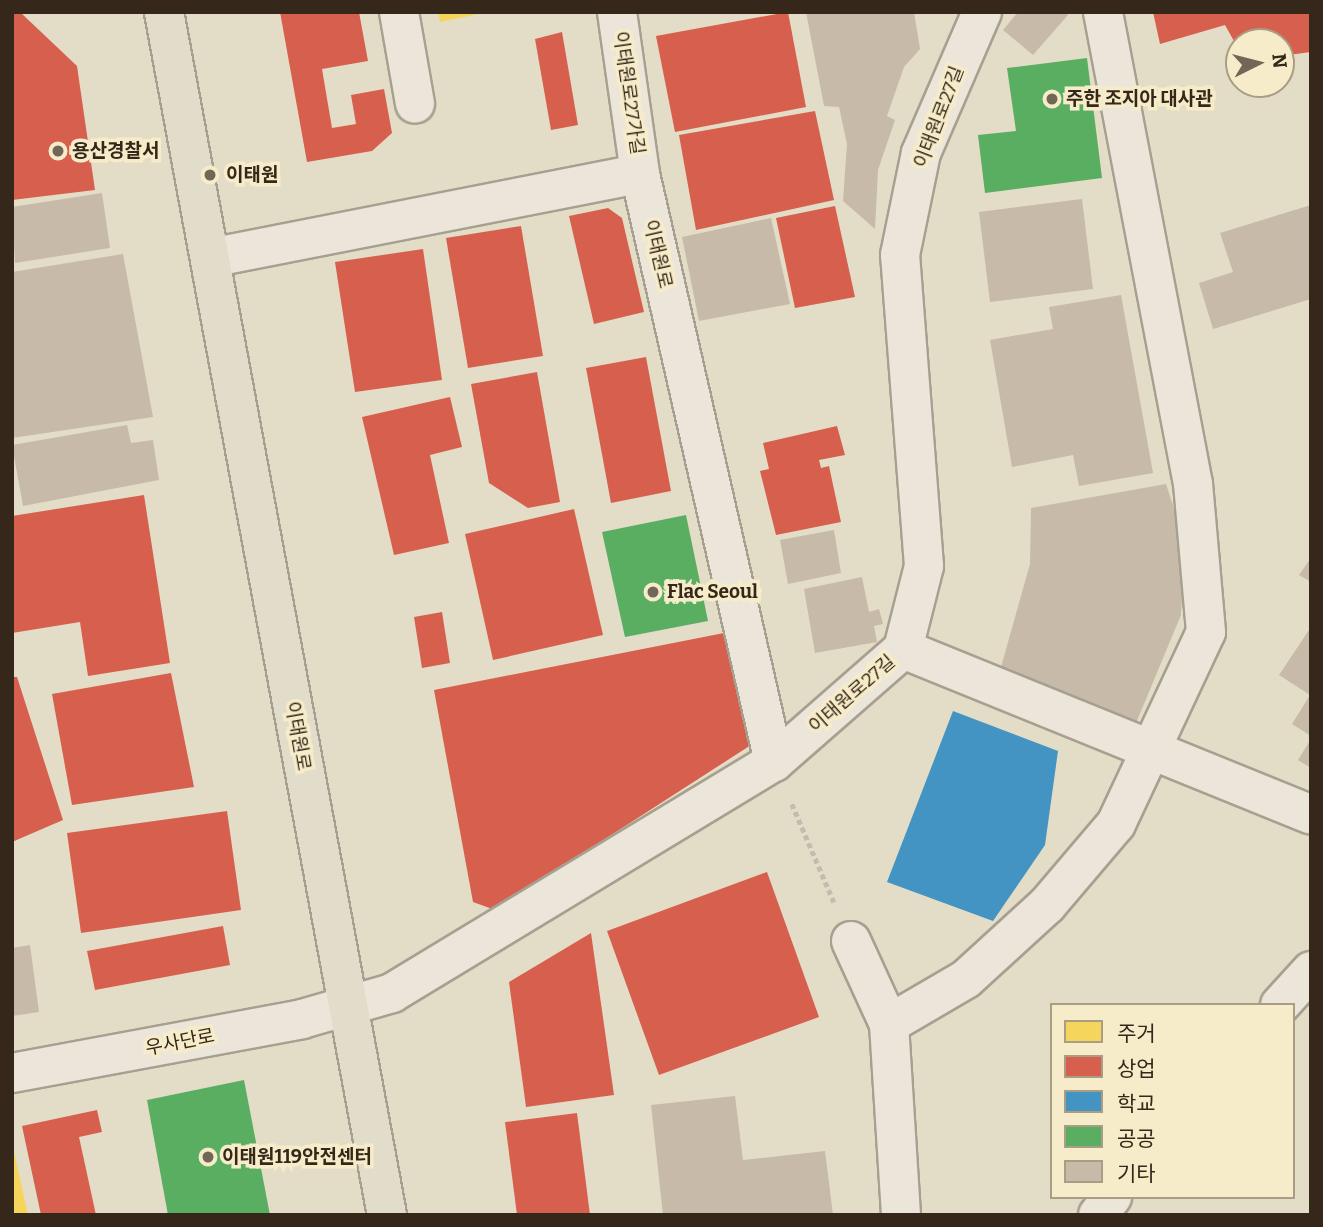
<!DOCTYPE html>
<html>
<head>
<meta charset="utf-8">
<style>
	body { margin:0 }
	#map { position:relative; width:1323px; height:1227px; overflow:hidden; background:#e3ddc7; font-family:Bitter,"Noto Sans KR",serif }
	div>[style] { position:absolute }
	[style*='--x'] { left:calc(var(--x)*1px); top:calc(var(--y)*1px); width:calc(var(--w)*1px); rotate:calc(var(--a)*1deg) }
	.homes>* { inset:0; background:#f6d55c }
	.shops>* { inset:0; background:#d6604d }
	.schools>* { inset:0; background:#4393c3 }
	.public>* { inset:0; background:#5aae61 }
	.building>* { inset:0; background:#c7baa8 }
	.path>* { height:4.5px; margin-top:-2.25px; transform-origin:0; background:repeating-linear-gradient(90deg,#c3bdb0 0 5px,transparent 0 8.5px) }
	.roads { filter:drop-shadow(2px 0 #a7a091) drop-shadow(-2px 0 #a7a091) drop-shadow(0 2px #a7a091) drop-shadow(0 -2px #a7a091) }
	.minor>* { height:38px; margin:-19px; padding:0 19px; transform-origin:19px; border-radius:19px; background:#ebe6d9 }
	.major>* { height:38px; margin:-19px; padding:0 19px; transform-origin:19px; border-radius:19px; background:#e2dcca }
	.dots>* { width:19px; height:19px; translate:-50% -50%; box-sizing:border-box; border:4px solid #f7ecca; border-radius:50% }
	span { translate:-50% -50%; white-space:nowrap; text-align:center; line-height:1.15; -webkit-text-stroke:7px #f7ecca; paint-order:stroke }
	.street-label { font-size:19px; color:#35281a }
	.poi-label { font-size:19px; color:#35281a; font-weight:700 }
	.left { translate:0 -50%; text-align:left }
	.frame { position:absolute; inset:0; border:14px solid #35281a; pointer-events:none }
	.legend { position:absolute; left:1050px; top:1003px; width:245px; height:196px; box-sizing:border-box; background:#f7ecca; border:2px solid #a99e84; margin:0; padding:9px 12px; list-style:none; font-size:21px; color:#35281a }
	.legend li { display:flex; align-items:center; gap:14px; height:35px }
	.legend b { width:35px; border:2px solid #a99e84 }
	.north { position:absolute; left:1225px; top:28px; width:70px; height:70px; box-sizing:border-box; background:#f7ecca; border:2px solid #a99e84; border-radius:50%; rotate:84deg; font-size:19px; font-weight:700; line-height:28px; text-align:center; color:#35281a }
	.north::after { content:''; display:block; margin:auto; width:24px; height:32px; background:#726757; clip-path:polygon(50% 0,100% 100%,50% 72%,0 100%) }
</style>
</head>
<body>
<div id="map">
	<div class="homes">
		<div style="clip-path:polygon(438px 12px,483px 12px,483px 13px,440px 22px)"></div>
		<div style="clip-path:polygon(12px 1147px,13px 1147px,28px 1215px,12px 1215px)"></div>
	</div>
	<div class="shops">
		<div style="clip-path:polygon(12px 12px,20px 12px,77px 66px,95px 190px,12px 200px)"></div>
		<div style="clip-path:polygon(280px 12px,359px 12px,368px 61px,322px 69px,332px 128px,356px 124px,351px 95px,384px 89px,392px 133px,372px 151px,307px 162px)"></div>
		<div style="clip-path:polygon(788px 12px,806px 107px,675px 132px,656px 36px)"></div>
		<div style="clip-path:polygon(1153px 12px,1311px 12px,1311px 52px,1281px 56px,1281px 42px,1239px 42px,1239px 50px,1225px 25px,1160px 44px)"></div>
		<div style="clip-path:polygon(562px 32px,578px 125px,551px 130px,535px 39px)"></div>
		<div style="clip-path:polygon(815px 111px,834px 200px,696px 230px,679px 135px)"></div>
		<div style="clip-path:polygon(835px 206px,855px 297px,795px 308px,776px 218px)"></div>
		<div style="clip-path:polygon(608px 208px,622px 218px,644px 312px,594px 324px,569px 216px)"></div>
		<div style="clip-path:polygon(521px 226px,543px 356px,468px 368px,446px 238px)"></div>
		<div style="clip-path:polygon(423px 249px,442px 380px,355px 392px,335px 262px)"></div>
		<div style="clip-path:polygon(646px 357px,671px 491px,611px 503px,586px 368px)"></div>
		<div style="clip-path:polygon(537px 372px,560px 502px,528px 508px,489px 483px,471px 384px)"></div>
		<div style="clip-path:polygon(450px 397px,462px 447px,430px 455px,449px 543px,394px 555px,362px 417px)"></div>
		<div style="clip-path:polygon(837px 426px,845px 455px,819px 460px,821px 468px,829px 466px,841px 522px,776px 535px,760px 471px,769px 469px,763px 443px)"></div>
		<div style="clip-path:polygon(144px 495px,170px 663px,88px 676px,80px 622px,12px 633px,12px 516px)"></div>
		<div style="clip-path:polygon(574px 509px,603px 635px,493px 660px,465px 534px)"></div>
		<div style="clip-path:polygon(442px 612px,450px 663px,422px 668px,414px 617px)"></div>
		<div style="clip-path:polygon(724px 633px,751px 745px,495px 910px,473px 902px,434px 690px)"></div>
		<div style="clip-path:polygon(171px 673px,194px 787px,72px 805px,52px 694px)"></div>
		<div style="clip-path:polygon(12px 677px,17px 677px,63px 820px,12px 842px)"></div>
		<div style="clip-path:polygon(227px 811px,241px 910px,81px 933px,67px 833px)"></div>
		<div style="clip-path:polygon(767px 872px,819px 1017px,659px 1075px,607px 931px)"></div>
		<div style="clip-path:polygon(223px 926px,230px 965px,95px 990px,87px 951px)"></div>
		<div style="clip-path:polygon(591px 933px,614px 1095px,526px 1107px,509px 982px)"></div>
		<div style="clip-path:polygon(97px 1110px,102px 1132px,79px 1137px,96px 1215px,41px 1215px,22px 1126px)"></div>
		<div style="clip-path:polygon(577px 1113px,590px 1215px,517px 1215px,505px 1122px)"></div>
	</div>
	<div class="schools">
		<div style="clip-path:polygon(953px 711px,1058px 751px,1045px 845px,993px 921px,887px 882px)"></div>
	</div>
	<div class="public">
		<div style="clip-path:polygon(1087px 58px,1102px 178px,985px 193px,978px 135px,1016px 131px,1007px 68px)"></div>
		<div style="clip-path:polygon(686px 515px,708px 621px,625px 637px,602px 532px)"></div>
		<div style="clip-path:polygon(244px 1080px,270px 1215px,168px 1215px,147px 1100px)"></div>
	</div>
	<div class="building">
		<div style="clip-path:polygon(806px 12px,914px 12px,920px 49px,904px 67px,887px 116px,895px 120px,878px 170px,875px 229px,843px 201px,847px 144px,839px 107px,824px 106px)"></div>
		<div style="clip-path:polygon(1018px 12px,1065px 12px,1068px 15px,1033px 55px,1003px 30px)"></div>
		<div style="clip-path:polygon(102px 193px,110px 248px,15px 263px,12px 207px)"></div>
		<div style="clip-path:polygon(1082px 199px,1093px 289px,990px 302px,979px 212px)"></div>
		<div style="clip-path:polygon(1311px 205px,1311px 299px,1213px 329px,1199px 283px,1233px 272px,1220px 233px)"></div>
		<div style="clip-path:polygon(771px 218px,790px 304px,699px 321px,682px 237px)"></div>
		<div style="clip-path:polygon(123px 254px,153px 417px,12px 438px,12px 272px)"></div>
		<div style="clip-path:polygon(1121px 295px,1153px 473px,1079px 486px,1073px 455px,1012px 467px,990px 340px,1053px 329px,1049px 307px)"></div>
		<div style="clip-path:polygon(127px 425px,131px 443px,153px 440px,159px 480px,23px 506px,12px 445px)"></div>
		<div style="clip-path:polygon(1166px 484px,1185px 542px,1181px 615px,1134px 728px,1001px 667px,1030px 564px,1031px 508px)"></div>
		<div style="clip-path:polygon(834px 530px,841px 573px,788px 584px,780px 540px)"></div>
		<div style="clip-path:polygon(1311px 558px,1311px 582px,1299px 575px)"></div>
		<div style="clip-path:polygon(862px 577px,869px 612px,879px 609px,883px 624px,874px 626px,877px 642px,815px 653px,804px 589px)"></div>
		<div style="clip-path:polygon(1311px 627px,1311px 736px,1292px 724px,1310px 695px,1279px 675px)"></div>
		<div style="clip-path:polygon(1311px 739px,1311px 768px,1298px 760px)"></div>
		<div style="clip-path:polygon(30px 945px,39px 1012px,12px 1016px,12px 948px)"></div>
		<div style="clip-path:polygon(735px 1096px,743px 1160px,825px 1151px,833px 1215px,663px 1215px,651px 1105px)"></div>
	</div>
	<div class="path">
		<div style="--x:792;--y:804;--w:107;--a:66.8"></div>
	</div>
	<div class="roads">
		<div class="minor">
			<div style="--x:399;--y:12;--w:93;--a:80.1"></div>
			<div style="--x:617;--y:12;--w:164;--a:81.9"></div>
			<div style="--x:210;--y:258;--w:438;--a:-11.1"></div>
			<div style="--x:640;--y:174;--w:603;--a:77.16"></div>
			<div style="--x:903;--y:649;--w:440;--a:22.1"></div>
			<div style="--x:851;--y:941;--w:91;--a:65.4"></div>
			<div style="--x:889;--y:1024;--w:191;--a:86.4"></div>
			<div style="--x:1280;--y:1005;--w:46;--a:-47.6"></div>
			<div style="--x:889;--y:1024;--w:89;--a:-30.3"></div>
			<div style="--x:966;--y:979;--w:110;--a:-42.4"></div>
			<div style="--x:1047;--y:905;--w:106;--a:-49.6"></div>
			<div style="--x:1116;--y:824;--w:212;--a:-64.9"></div>
			<div style="--x:1206;--y:632;--w:149;--a:-95"></div>
			<div style="--x:1193;--y:484;--w:481;--a:-100.8"></div>
			<div style="--x:12;--y:1073;--w:295;--a:-10.5"></div>
			<div style="--x:302;--y:1019;--w:94;--a:-16.1"></div>
			<div style="--x:392;--y:993;--w:446;--a:-31.2"></div>
			<div style="--x:774;--y:762;--w:171;--a:-41.2"></div>
			<div style="--x:903;--y:649;--w:86;--a:-75.8"></div>
			<div style="--x:924;--y:566;--w:312;--a:-94.4"></div>
			<div style="--x:900;--y:255;--w:104;--a:-78.4"></div>
			<div style="--x:921;--y:153;--w:154;--a:-66.6"></div>
			<div style="--x:1098;--y:1215;--w:23;--a:-52"></div>
		</div>
		<div class="major">
			<div style="--x:164;--y:12;--w:1223;--a:79.5"></div>
		</div>
	</div>
	<div class="dots">
		<div style="left:1052px;top:99px;background:#726757"></div>
		<div style="left:58px;top:151px;background:#726757"></div>
		<div style="left:210px;top:175px;background:#726757"></div>
		<div style="left:653px;top:592px;background:#726757"></div>
		<div style="left:208px;top:1157px;background:#726757"></div>
	</div>
	<div class="street-label">
		<span style="left:629px;top:93px;rotate:82deg">이태원로27가길</span>
		<span style="left:939px;top:117px;rotate:-69deg">이태원로27길</span>
		<span style="left:658px;top:254px;rotate:77deg">이태원로</span>
		<span style="left:852px;top:694px;rotate:-41deg">이태원로27길</span>
		<span style="left:298px;top:736px;rotate:80deg">이태원로</span>
		<span style="left:180px;top:1042px;rotate:-11deg">우사단로</span>
	</div>
	<div class="poi-label">
		<span class="left" style="left:1066px;top:99px">주한 조지아 대사관</span>
		<span class="left" style="left:72px;top:151px">용산경찰서</span>
		<span class="left" style="left:226px;top:175px">이태원</span>
		<span class="left" style="left:667px;top:592px">Flac Seoul</span>
		<span class="left" style="left:222px;top:1157px">이태원119안전센터</span>
	</div>
	<div class="frame"></div>
	<ul class="legend">
	<li><b style="height:19px;background:#f6d55c"></b>주거</li>
	<li><b style="height:19px;background:#d6604d"></b>상업</li>
	<li><b style="height:19px;background:#4393c3"></b>학교</li>
	<li><b style="height:19px;background:#5aae61"></b>공공</li>
	<li><b style="height:19px;background:#c7baa8"></b>기타</li>
	</ul>
	<div class="north">N</div>
</div>
</body>
</html>
